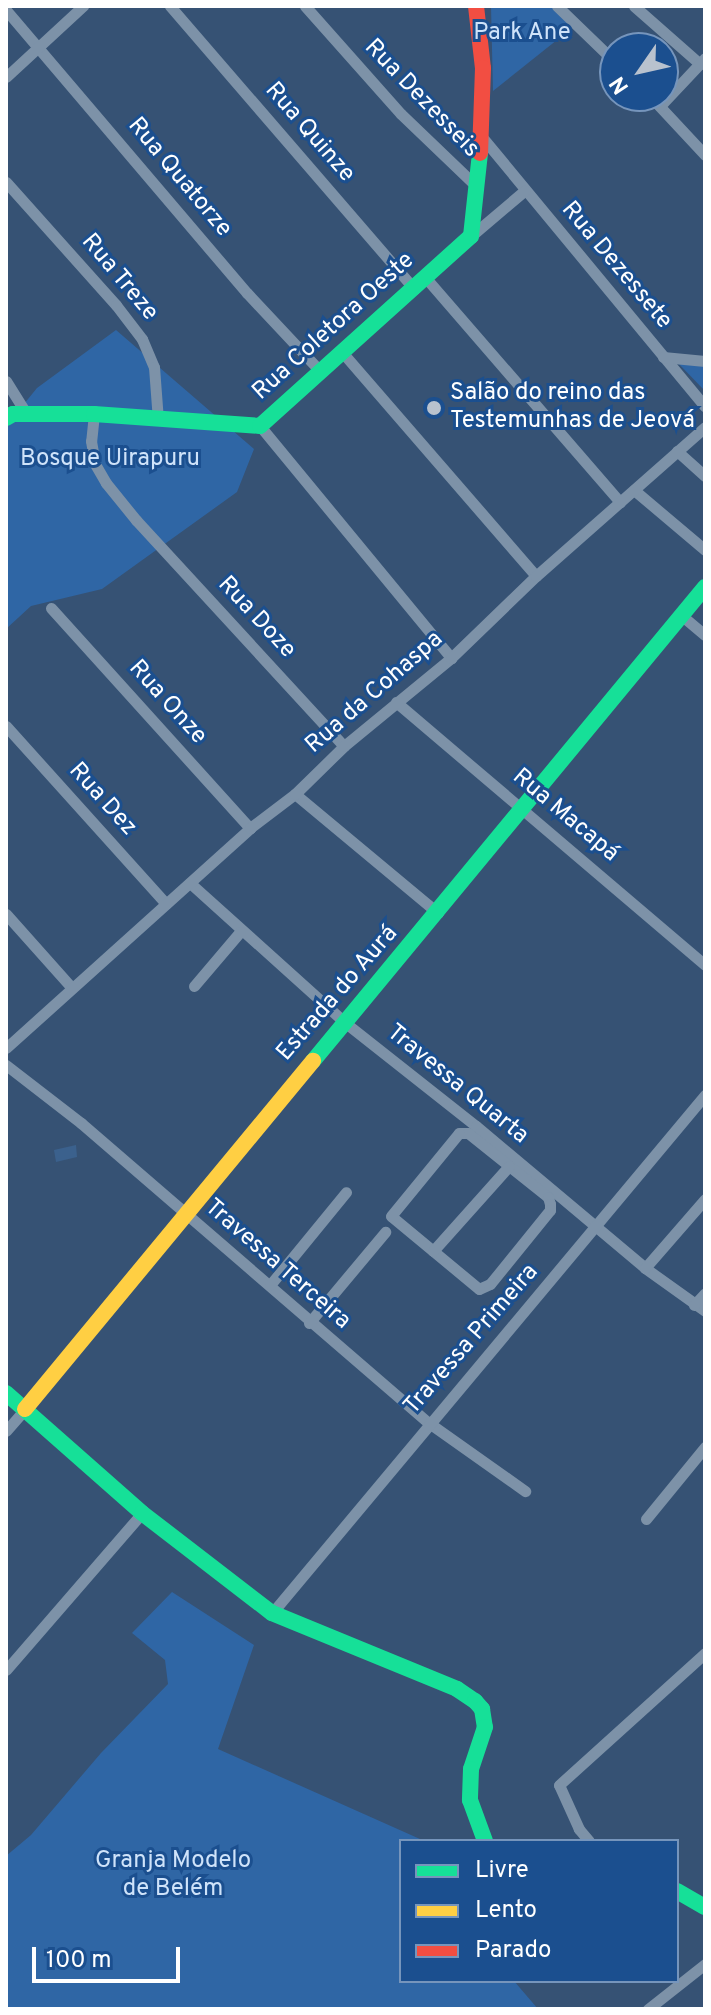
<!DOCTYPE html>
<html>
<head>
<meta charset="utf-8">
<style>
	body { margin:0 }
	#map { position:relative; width:711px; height:2015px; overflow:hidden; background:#365274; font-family:Overpass,sans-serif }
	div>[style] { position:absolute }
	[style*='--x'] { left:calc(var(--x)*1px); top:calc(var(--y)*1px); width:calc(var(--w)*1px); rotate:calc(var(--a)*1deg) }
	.green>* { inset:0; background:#2f66a5 }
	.water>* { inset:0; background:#3b618d }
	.street>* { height:11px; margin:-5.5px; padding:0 5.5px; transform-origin:5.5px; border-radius:5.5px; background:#7d92a8 }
	.fast>* { height:16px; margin:-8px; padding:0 8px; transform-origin:8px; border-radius:8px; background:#16e098 }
	.slow>* { height:16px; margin:-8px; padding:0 8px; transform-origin:8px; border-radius:8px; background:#ffcf43 }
	.jam>* { height:16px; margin:-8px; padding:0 8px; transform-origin:8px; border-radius:8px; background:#f24e42 }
	.dots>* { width:22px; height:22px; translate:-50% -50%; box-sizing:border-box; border:4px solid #1b4f8f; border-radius:50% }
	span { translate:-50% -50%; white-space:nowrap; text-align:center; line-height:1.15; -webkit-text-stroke:6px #1b4f8f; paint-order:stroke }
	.park-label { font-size:24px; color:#cfe3fa }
	.street-label { font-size:24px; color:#fff }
	.poi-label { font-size:24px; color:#fff }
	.left { translate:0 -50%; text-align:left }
	.frame { position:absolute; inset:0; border:8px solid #fff; pointer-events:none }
	.legend { position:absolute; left:399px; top:1839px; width:280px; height:144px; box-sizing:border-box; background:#1b4f8f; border:2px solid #7695bc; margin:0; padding:10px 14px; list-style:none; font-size:24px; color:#fff }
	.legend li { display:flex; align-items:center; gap:16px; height:40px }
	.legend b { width:40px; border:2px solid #7695bc }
	.north { position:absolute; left:599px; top:32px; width:80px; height:80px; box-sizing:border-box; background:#1b4f8f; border:2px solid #7695bc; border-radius:50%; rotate:236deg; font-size:22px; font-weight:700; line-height:32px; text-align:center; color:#fff }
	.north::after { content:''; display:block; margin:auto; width:28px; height:36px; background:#b9c2ce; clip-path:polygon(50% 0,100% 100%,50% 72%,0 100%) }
	.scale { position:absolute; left:32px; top:1947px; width:148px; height:36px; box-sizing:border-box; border:4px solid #fff; border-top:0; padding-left:10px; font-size:24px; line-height:28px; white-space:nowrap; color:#fff; -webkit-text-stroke:6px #1b4f8f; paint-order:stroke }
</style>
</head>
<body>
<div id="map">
	<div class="green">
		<div style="clip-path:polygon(491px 6px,551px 6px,572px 28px,493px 91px)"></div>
		<div style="clip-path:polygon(116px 330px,254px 449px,237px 492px,102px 589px,31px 606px,6px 629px,6px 426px,37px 388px)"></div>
		<div style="clip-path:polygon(677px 362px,705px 366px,705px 391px)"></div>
		<div style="clip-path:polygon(172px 1592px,254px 1645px,218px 1749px,420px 1839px,401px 1841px,401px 1981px,514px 1981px,538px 2009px,6px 2009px,6px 1856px,31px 1835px,101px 1753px,168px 1684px,165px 1660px,132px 1633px)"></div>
	</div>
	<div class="water">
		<div style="clip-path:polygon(76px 1145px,77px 1157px,56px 1162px,54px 1150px)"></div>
	</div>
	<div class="street">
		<div style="--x:170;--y:6;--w:374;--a:49.2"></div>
		<div style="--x:305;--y:6;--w:144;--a:48.4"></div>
		<div style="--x:401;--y:114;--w:103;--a:43.8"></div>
		<div style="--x:557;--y:6;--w:81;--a:44"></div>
		<div style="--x:634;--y:6;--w:88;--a:41.3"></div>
		<div style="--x:6;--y:10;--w:372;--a:49.6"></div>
		<div style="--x:247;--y:293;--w:108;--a:46.9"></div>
		<div style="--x:6;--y:77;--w:105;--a:-42.7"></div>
		<div style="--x:650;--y:96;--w:81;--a:47"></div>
		<div style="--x:660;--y:106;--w:66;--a:-46.8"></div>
		<div style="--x:482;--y:137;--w:350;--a:50.4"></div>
		<div style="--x:6;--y:182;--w:165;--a:48.2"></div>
		<div style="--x:116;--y:305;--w:43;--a:52.6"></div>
		<div style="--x:142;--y:339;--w:30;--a:67"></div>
		<div style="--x:154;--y:367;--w:53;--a:85.7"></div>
		<div style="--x:471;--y:236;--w:70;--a:-40.3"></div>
		<div style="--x:425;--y:277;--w:298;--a:49.1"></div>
		<div style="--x:342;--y:352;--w:296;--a:49.1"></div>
		<div style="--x:663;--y:357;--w:42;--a:5.4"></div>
		<div style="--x:6;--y:381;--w:38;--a:58"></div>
		<div style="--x:94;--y:414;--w:27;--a:96"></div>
		<div style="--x:91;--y:441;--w:23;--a:80"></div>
		<div style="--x:95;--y:464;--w:22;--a:60"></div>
		<div style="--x:106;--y:483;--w:48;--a:51"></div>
		<div style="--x:136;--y:520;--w:307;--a:47.4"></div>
		<div style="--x:260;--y:426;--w:301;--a:50.5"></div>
		<div style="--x:677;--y:451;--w:38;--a:42"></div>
		<div style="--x:634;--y:490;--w:93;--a:40.2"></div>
		<div style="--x:51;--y:608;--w:297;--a:47.9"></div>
		<div style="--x:681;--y:615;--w:31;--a:40"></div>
		<div style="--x:396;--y:702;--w:406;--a:40.4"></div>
		<div style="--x:6;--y:726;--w:239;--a:48"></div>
		<div style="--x:295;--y:794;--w:186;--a:39.8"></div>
		<div style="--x:190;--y:883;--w:206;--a:42"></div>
		<div style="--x:343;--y:1021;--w:169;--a:38.3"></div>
		<div style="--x:476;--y:1126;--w:221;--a:40"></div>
		<div style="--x:645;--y:1268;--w:74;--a:35.6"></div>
		<div style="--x:6;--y:914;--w:98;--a:48.3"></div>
		<div style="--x:194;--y:986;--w:71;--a:-49.6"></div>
		<div style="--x:6;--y:1048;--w:329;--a:-42"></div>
		<div style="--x:250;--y:828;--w:56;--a:-37.1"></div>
		<div style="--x:295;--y:794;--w:69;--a:-44.4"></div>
		<div style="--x:344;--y:746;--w:139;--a:-39.4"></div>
		<div style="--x:451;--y:658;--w:118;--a:-44"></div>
		<div style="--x:536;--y:576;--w:225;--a:-41.4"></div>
		<div style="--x:6;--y:1065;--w:95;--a:37.7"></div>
		<div style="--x:81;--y:1123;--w:459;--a:40.8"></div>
		<div style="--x:429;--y:1423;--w:118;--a:35.3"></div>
		<div style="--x:459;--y:1133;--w:9;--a:0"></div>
		<div style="--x:468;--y:1133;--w:102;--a:38.7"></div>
		<div style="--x:548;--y:1197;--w:7;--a:74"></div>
		<div style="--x:550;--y:1204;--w:6;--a:90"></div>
		<div style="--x:550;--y:1210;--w:95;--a:129"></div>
		<div style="--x:490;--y:1284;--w:12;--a:156"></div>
		<div style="--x:479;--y:1289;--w:114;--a:-140.3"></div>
		<div style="--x:391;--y:1216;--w:107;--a:-50.7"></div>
		<div style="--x:433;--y:1251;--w:114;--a:-48.2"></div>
		<div style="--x:645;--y:1268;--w:91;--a:-49"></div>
		<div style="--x:270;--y:1285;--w:120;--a:-50.7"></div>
		<div style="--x:694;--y:1305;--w:16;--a:-47"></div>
		<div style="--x:309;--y:1323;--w:119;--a:-50.1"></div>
		<div style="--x:6;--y:1431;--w:29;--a:-49"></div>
		<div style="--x:646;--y:1519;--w:93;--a:-50.7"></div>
		<div style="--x:272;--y:1613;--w:675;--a:-50.11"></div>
		<div style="--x:6;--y:1670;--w:208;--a:-49.1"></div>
		<div style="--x:589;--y:1841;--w:16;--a:-130"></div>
		<div style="--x:579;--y:1829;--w:48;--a:-114.4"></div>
		<div style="--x:559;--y:1785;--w:197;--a:-42.1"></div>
		<div style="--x:648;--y:2009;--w:73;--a:-38.3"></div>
	</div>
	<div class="fast">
		<div style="--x:6;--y:418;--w:8;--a:-30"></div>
		<div style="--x:13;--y:414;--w:81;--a:0"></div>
		<div style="--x:94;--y:414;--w:166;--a:4.1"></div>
		<div style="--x:260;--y:426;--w:284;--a:-42"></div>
		<div style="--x:471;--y:236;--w:83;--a:-83.8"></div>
		<div style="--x:313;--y:1061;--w:615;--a:-50.41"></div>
		<div style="--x:6;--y:1393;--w:181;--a:41.4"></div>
		<div style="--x:142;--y:1513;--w:164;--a:37.6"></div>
		<div style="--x:272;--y:1613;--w:200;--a:22.3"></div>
		<div style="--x:457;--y:1689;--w:22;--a:34"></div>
		<div style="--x:475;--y:1701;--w:11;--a:49"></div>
		<div style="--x:482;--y:1709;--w:18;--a:81"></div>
		<div style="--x:485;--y:1727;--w:44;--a:108.4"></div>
		<div style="--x:471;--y:1769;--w:31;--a:92"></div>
		<div style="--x:470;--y:1800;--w:44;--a:69.9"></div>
		<div style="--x:677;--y:1891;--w:32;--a:30"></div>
	</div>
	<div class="slow">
		<div style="--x:25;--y:1409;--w:452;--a:-50.4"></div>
	</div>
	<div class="jam">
		<div style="--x:476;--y:6;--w:62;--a:83.6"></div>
		<div style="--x:483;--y:68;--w:85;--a:92"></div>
	</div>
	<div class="dots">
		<div style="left:434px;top:408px;background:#b9c2ce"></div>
	</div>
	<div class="park-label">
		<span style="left:522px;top:34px">Park Ane</span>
		<span style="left:110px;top:460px">Bosque Uirapuru</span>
		<span style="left:173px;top:1876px">Granja Modelo<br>de Belém</span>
	</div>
	<div class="street-label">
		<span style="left:421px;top:99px;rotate:46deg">Rua Dezesseis</span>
		<span style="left:309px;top:133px;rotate:49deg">Rua Quinze</span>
		<span style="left:179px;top:178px;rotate:50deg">Rua Quatorze</span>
		<span style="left:616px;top:266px;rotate:50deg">Rua Dezessete</span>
		<span style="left:119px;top:278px;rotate:50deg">Rua Treze</span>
		<span style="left:334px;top:327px;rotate:-42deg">Rua Coletora Oeste</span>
		<span style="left:256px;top:618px;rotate:47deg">Rua Doze</span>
		<span style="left:375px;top:693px;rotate:-41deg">Rua da Cohaspa</span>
		<span style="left:167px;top:703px;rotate:48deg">Rua Onze</span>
		<span style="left:102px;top:800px;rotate:48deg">Rua Dez</span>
		<span style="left:565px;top:816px;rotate:40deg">Rua Macapá</span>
		<span style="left:338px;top:994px;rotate:-49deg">Estrada do Aurá</span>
		<span style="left:457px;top:1085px;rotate:39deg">Travessa Quarta</span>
		<span style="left:277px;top:1265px;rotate:41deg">Travessa Terceira</span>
		<span style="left:472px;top:1340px;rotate:-49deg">Travessa Primeira</span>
	</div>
	<div class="poi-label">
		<span class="left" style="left:450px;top:408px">Salão do reino das<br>Testemunhas de Jeová</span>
	</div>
	<div class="frame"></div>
	<ul class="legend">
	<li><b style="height:10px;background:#16e098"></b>Livre</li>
	<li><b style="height:10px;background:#ffcf43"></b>Lento</li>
	<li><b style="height:10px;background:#f24e42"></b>Parado</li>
	</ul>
	<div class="north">N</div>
	<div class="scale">100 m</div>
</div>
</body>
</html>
